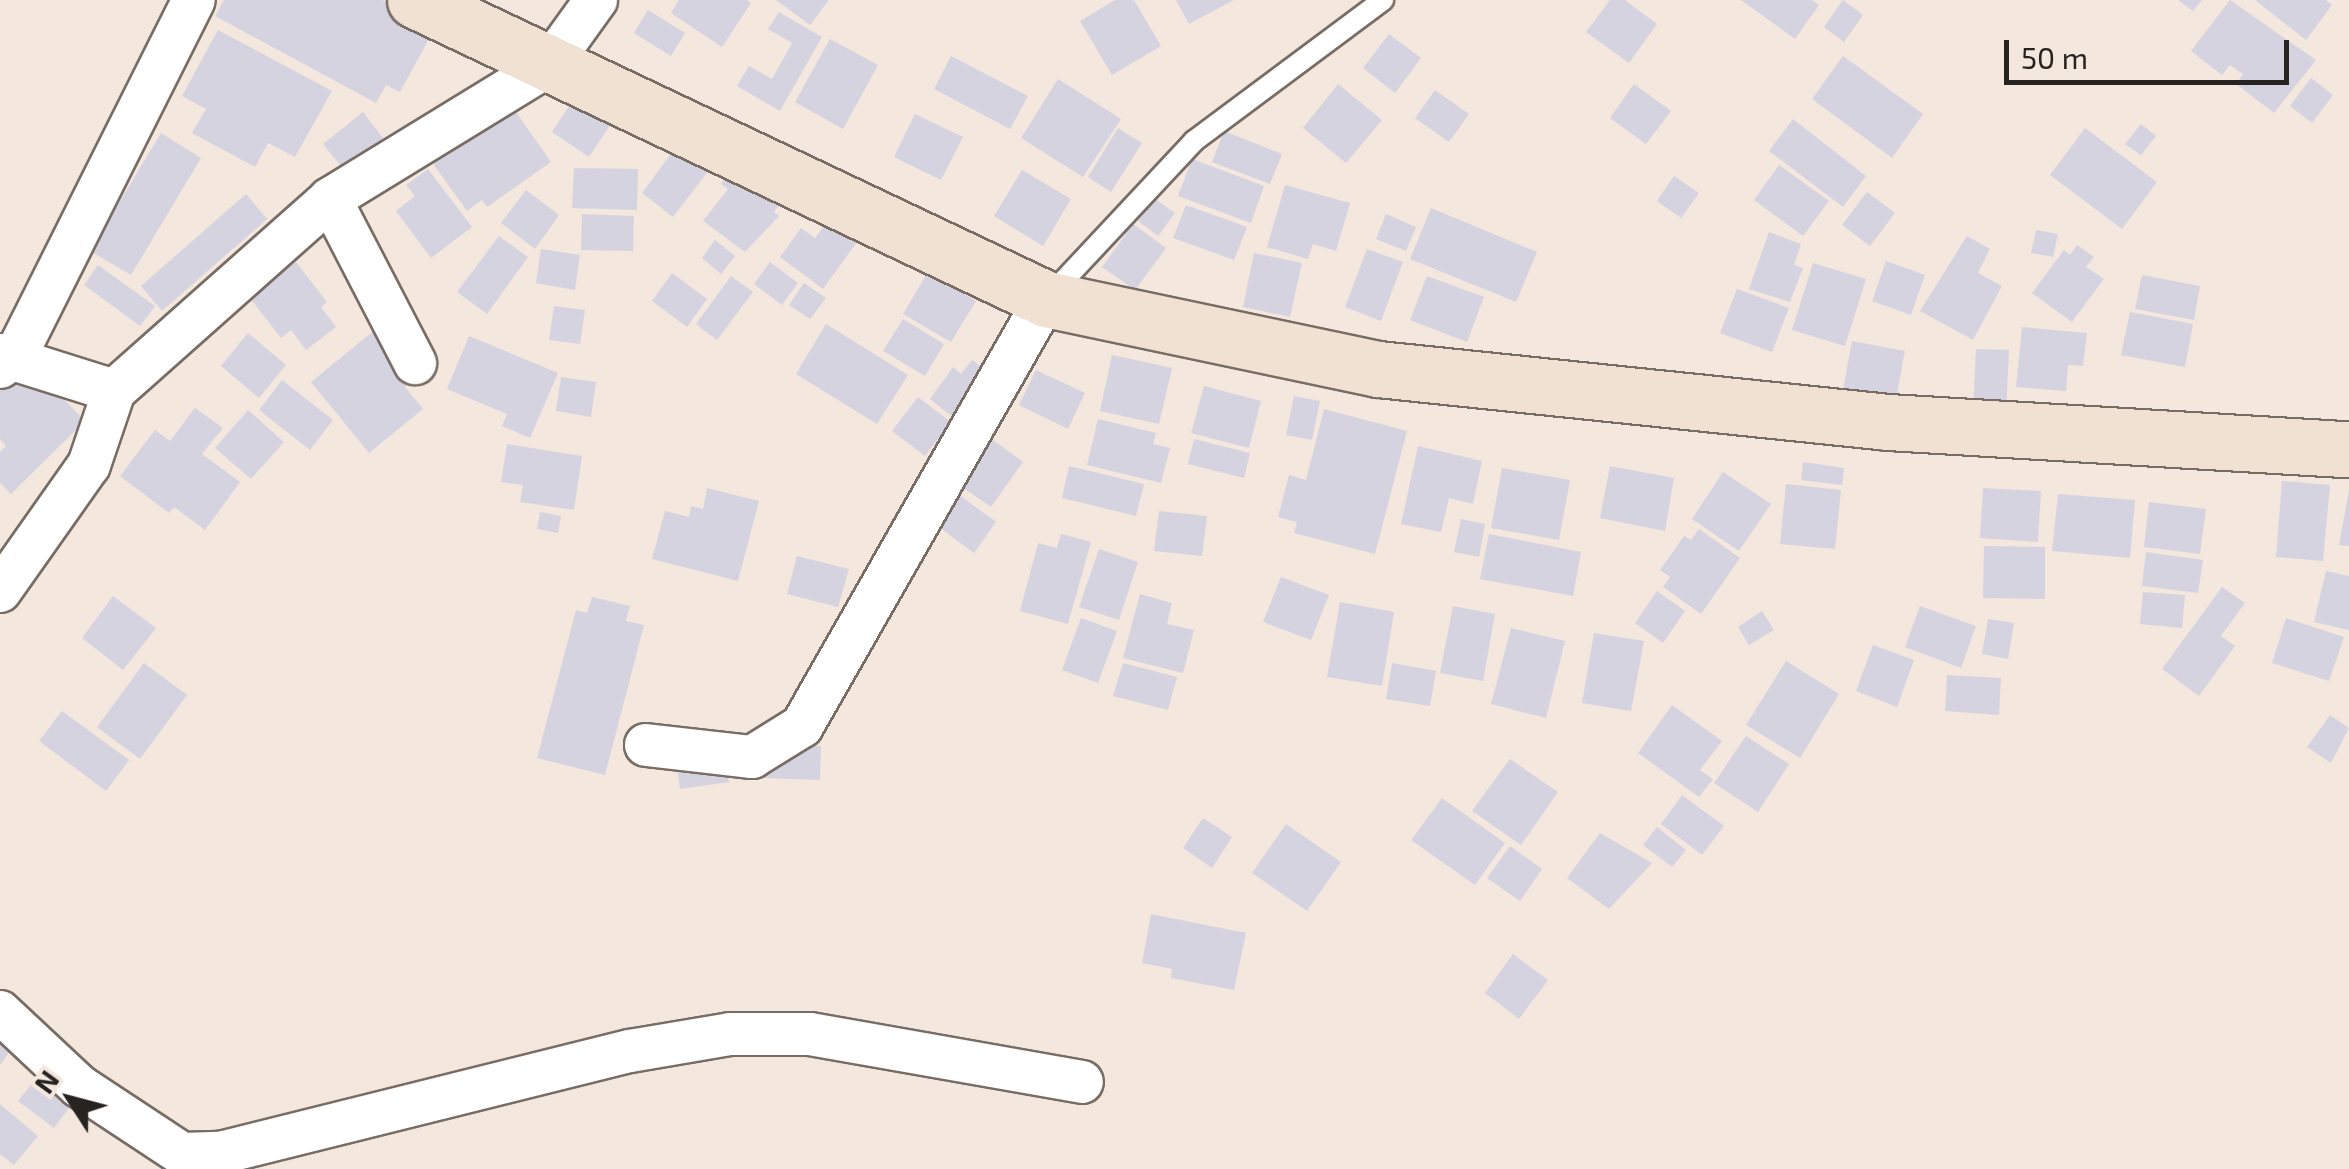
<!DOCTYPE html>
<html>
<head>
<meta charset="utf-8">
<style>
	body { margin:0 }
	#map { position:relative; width:2349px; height:1169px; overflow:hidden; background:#f3e7de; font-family:"Exo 2",sans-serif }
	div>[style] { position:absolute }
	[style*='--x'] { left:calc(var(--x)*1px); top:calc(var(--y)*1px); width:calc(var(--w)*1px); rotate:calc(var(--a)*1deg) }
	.building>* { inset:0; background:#d6d3e0 }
	.roads { filter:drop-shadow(2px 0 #776d65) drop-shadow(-2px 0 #776d65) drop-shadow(0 2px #776d65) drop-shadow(0 -2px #776d65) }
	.lane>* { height:20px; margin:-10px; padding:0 10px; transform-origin:10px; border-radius:10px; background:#fff }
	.street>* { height:42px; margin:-21px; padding:0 21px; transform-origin:21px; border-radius:21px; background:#fff }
	.secondary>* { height:55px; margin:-27.5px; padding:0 27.5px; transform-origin:27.5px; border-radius:27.5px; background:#f1e1d2 }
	span { translate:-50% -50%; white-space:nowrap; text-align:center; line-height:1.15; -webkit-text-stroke:9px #f3e7de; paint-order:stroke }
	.north { position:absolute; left:20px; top:1049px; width:100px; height:100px; -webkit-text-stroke:8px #f3e7de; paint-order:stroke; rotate:306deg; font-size:28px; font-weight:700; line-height:40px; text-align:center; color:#272320 }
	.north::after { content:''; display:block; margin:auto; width:35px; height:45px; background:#272320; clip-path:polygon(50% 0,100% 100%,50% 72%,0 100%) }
	.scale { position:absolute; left:2004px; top:40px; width:285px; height:45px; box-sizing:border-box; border:5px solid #272320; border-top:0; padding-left:12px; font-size:30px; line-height:35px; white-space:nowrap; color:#272320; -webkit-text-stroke:8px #f3e7de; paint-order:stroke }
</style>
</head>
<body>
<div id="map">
	<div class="building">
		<div style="clip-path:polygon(224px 0,382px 0,421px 21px,430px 37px,400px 92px,386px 85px,376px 103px,215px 16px)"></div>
		<div style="clip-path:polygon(679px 0,747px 0,751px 3px,722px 47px,671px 13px)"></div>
		<div style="clip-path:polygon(776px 0,829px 0,810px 25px)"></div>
		<div style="clip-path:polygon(1115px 0,1134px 0,1161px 46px,1112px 75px,1080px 21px)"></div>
		<div style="clip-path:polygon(1176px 0,1234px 0,1189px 24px)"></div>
		<div style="clip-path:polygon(1610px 0,1625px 0,1657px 24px,1629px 63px,1586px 32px)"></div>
		<div style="clip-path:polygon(1741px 0,1812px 0,1819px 5px,1795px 39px)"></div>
		<div style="clip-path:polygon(1843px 0,1863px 15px,1844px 42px,1824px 27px)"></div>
		<div style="clip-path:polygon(2178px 0,2202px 0,2193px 11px)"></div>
		<div style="clip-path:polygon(2230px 0,2316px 60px,2274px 113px,2236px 84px,2243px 74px,2230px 65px,2222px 75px,2191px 51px)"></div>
		<div style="clip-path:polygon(2255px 0,2326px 0,2332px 5px,2306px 40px)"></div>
		<div style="clip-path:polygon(648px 10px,685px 33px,671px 56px,634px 33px)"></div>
		<div style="clip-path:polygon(779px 12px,822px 37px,780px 111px,737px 86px,749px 66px,772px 79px,792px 43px,768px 29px)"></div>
		<div style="clip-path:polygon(218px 30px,332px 91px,295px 157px,268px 143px,255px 167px,192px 133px,206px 109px,182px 96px)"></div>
		<div style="clip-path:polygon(1389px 34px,1421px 58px,1395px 93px,1363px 68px)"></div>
		<div style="clip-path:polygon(830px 39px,878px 65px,843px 129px,795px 102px)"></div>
		<div style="clip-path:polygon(951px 56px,1028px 96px,1010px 129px,934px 89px)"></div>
		<div style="clip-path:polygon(1843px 56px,1923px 114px,1892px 158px,1812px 99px)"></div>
		<div style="clip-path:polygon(2311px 78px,2333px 95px,2312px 123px,2290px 106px)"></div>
		<div style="clip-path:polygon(1058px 79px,1121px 119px,1083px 177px,1021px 138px)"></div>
		<div style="clip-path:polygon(1338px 84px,1382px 120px,1346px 163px,1303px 128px)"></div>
		<div style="clip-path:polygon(1634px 84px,1671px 111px,1646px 144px,1610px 118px)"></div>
		<div style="clip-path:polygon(1435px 90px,1469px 114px,1449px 142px,1415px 118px)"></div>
		<div style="clip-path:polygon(579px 91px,616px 116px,589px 157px,552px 132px)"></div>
		<div style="clip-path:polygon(514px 109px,551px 162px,487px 207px,482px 200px,467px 211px,431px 161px)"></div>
		<div style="clip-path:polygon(363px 112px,383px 138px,344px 170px,323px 144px)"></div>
		<div style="clip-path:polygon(915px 114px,963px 137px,941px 180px,894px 157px)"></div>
		<div style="clip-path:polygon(1793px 119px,1866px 176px,1843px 207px,1769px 151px)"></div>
		<div style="clip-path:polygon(2141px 124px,2156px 136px,2141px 155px,2125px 144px)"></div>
		<div style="clip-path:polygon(1118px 128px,1142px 143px,1111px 192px,1088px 177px)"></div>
		<div style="clip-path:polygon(2085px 128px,2157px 182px,2122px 229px,2050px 175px)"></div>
		<div style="clip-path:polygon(1224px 131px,1282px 154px,1270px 184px,1212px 162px)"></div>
		<div style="clip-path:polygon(161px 133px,201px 158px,131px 275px,90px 251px)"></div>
		<div style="clip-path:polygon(684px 136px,716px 161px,673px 217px,642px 193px)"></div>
		<div style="clip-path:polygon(1192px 159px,1264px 186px,1251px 223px,1178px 196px)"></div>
		<div style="clip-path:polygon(737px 162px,784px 198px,774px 212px,779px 216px,745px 252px,703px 221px,728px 189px,721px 184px)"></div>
		<div style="clip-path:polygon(1779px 165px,1829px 201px,1803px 236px,1754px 200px)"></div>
		<div style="clip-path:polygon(574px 168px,638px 169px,637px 210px,572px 208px)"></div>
		<div style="clip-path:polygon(428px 169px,472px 227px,431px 258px,396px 211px,415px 196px,406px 185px)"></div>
		<div style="clip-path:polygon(1022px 170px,1071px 199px,1043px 246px,994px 216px)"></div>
		<div style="clip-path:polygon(1674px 176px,1699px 193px,1681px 218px,1657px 201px)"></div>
		<div style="clip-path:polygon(1285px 185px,1350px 203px,1336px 251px,1313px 244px,1308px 259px,1267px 247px)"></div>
		<div style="clip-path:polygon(526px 190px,559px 215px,535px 249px,501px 223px)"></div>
		<div style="clip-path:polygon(1867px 192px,1895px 213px,1870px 246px,1842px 225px)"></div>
		<div style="clip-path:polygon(246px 194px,267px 219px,162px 311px,141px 286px)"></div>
		<div style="clip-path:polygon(1154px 198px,1175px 213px,1158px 236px,1138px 221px)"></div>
		<div style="clip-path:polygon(1186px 205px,1247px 227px,1234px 260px,1173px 238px)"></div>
		<div style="clip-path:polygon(1431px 208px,1537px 252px,1516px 302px,1410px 259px)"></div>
		<div style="clip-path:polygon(582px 214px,634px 216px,633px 251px,581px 250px)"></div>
		<div style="clip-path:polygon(1386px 214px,1416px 227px,1406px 251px,1376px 239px)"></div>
		<div style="clip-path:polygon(828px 221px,857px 242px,823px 289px,780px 257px,801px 228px,815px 238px)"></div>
		<div style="clip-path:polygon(1133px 224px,1166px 248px,1135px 290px,1102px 267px)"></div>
		<div style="clip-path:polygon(2036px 230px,2058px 234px,2053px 257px,2031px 253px)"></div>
		<div style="clip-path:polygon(1769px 232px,1801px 244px,1794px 265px,1803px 268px,1790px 302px,1749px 289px)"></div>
		<div style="clip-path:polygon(499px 236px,528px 257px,487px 314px,457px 292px)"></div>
		<div style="clip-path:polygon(1967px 236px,1990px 249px,1978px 273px,2002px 286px,1973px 340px,1920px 311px)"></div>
		<div style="clip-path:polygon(715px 240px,735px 256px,721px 274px,702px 258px)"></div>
		<div style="clip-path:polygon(2077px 245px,2094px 257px,2086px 267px,2104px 279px,2072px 322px,2032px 293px,2064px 250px,2070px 255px)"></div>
		<div style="clip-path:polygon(541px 249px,580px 255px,575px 290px,536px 283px)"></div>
		<div style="clip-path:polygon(1367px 249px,1403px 262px,1381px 321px,1345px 307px)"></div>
		<div style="clip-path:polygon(1254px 253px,1302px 263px,1290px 317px,1243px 307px)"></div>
		<div style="clip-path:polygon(1886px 261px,1925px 275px,1911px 315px,1872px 301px)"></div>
		<div style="clip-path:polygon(296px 262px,327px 302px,321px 307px,336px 327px,306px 350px,291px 330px,281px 338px,250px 298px)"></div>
		<div style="clip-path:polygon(770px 262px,798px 283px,782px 305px,754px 284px)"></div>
		<div style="clip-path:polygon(1813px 263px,1866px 279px,1845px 346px,1792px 330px)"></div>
		<div style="clip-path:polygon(98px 265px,155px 306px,140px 326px,84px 285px)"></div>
		<div style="clip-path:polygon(928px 272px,976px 301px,951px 342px,903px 314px)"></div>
		<div style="clip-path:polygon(672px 273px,707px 299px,687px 327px,652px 301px)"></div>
		<div style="clip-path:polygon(2142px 275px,2200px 286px,2194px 320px,2135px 309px)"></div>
		<div style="clip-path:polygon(731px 276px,753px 292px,717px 340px,696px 324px)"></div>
		<div style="clip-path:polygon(1427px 276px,1484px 297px,1467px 342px,1410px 320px)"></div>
		<div style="clip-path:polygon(804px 283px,826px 298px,810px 319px,789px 305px)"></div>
		<div style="clip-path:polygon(1737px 289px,1789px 308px,1772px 352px,1720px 333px)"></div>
		<div style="clip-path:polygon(554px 306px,585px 310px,580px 344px,549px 340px)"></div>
		<div style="clip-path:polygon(2130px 312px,2193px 324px,2185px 367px,2121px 355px)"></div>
		<div style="clip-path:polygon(903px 319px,944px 344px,925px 376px,883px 351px)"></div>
		<div style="clip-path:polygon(387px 320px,413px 380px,405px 387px,423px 409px,369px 453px,311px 382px)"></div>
		<div style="clip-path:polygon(826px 324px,908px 375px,877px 424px,796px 374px)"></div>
		<div style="clip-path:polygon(2022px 327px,2087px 333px,2083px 366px,2068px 365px,2066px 391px,2016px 387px)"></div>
		<div style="clip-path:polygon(248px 333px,286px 365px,259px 398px,221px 366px)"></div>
		<div style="clip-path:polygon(469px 336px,558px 373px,530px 438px,502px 426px,507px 414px,447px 389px)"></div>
		<div style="clip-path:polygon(1852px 341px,1905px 351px,1894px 410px,1841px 400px)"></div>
		<div style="clip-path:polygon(1976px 349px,2009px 350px,2006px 414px,1973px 412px)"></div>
		<div style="clip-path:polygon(1112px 355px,1172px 368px,1159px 424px,1100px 411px)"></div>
		<div style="clip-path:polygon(25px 360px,85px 421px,11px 494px,0 483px,0 452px,6px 446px,0 439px,0 385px)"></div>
		<div style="clip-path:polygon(972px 360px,993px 376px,959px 422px,930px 399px,953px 367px,961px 374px)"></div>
		<div style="clip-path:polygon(1036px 370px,1085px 393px,1068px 429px,1019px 405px)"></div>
		<div style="clip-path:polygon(561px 377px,596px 382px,591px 417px,556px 411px)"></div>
		<div style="clip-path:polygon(282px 380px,333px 420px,310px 450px,259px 410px)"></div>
		<div style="clip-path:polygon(1204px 386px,1261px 401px,1249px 448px,1191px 433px)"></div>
		<div style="clip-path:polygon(1294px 396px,1320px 401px,1312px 440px,1286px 435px)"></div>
		<div style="clip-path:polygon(918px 397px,951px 422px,925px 456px,892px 431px)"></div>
		<div style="clip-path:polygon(195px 408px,223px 428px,202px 454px,240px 482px,205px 530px,174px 507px,169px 513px,120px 476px,155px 430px,170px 441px)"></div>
		<div style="clip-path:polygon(1324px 409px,1407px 431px,1375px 554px,1294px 533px,1297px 522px,1278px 517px,1289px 475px,1306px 480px)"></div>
		<div style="clip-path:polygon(248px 410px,284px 442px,251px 479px,215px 448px)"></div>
		<div style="clip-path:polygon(1098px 419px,1156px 433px,1153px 444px,1170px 448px,1161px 483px,1087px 465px)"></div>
		<div style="clip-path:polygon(985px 434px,1023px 462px,991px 507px,952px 480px)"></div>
		<div style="clip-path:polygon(1194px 439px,1250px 453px,1244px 478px,1188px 464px)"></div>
		<div style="clip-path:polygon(507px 444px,582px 456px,574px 510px,520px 502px,523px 485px,501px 482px)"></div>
		<div style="clip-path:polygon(1418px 446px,1482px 461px,1473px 504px,1449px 498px,1441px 532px,1401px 524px)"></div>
		<div style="clip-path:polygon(1803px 462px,1844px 468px,1842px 485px,1801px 480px)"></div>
		<div style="clip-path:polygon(1069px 466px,1144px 484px,1136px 516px,1062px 498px)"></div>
		<div style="clip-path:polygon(1610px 466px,1674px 478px,1665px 531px,1600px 518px)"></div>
		<div style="clip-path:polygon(1502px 468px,1570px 480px,1559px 540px,1491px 528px)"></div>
		<div style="clip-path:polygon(1723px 472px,1771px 504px,1739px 551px,1692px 519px)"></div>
		<div style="clip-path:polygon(2282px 481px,2330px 485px,2323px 561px,2276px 557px)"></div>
		<div style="clip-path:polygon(1786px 484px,1841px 490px,1835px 549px,1780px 544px)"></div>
		<div style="clip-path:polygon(707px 488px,759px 501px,738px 581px,652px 559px,665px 511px,689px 517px,691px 506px,703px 509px)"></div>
		<div style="clip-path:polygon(1983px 488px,2041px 491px,2038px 542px,1980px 538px)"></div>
		<div style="clip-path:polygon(2349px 490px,2349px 546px,2339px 545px)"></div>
		<div style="clip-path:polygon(954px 491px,996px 522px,974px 553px,932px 522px)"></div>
		<div style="clip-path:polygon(2058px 494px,2135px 500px,2130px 558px,2052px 551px)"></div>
		<div style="clip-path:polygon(2149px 502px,2206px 509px,2200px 554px,2144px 547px)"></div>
		<div style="clip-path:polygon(1159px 511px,1207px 516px,1202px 556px,1154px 551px)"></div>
		<div style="clip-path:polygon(540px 512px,561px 516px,558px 533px,537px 529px)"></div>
		<div style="clip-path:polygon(1461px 519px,1485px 524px,1479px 557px,1454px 552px)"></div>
		<div style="clip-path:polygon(1699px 529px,1740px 558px,1701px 614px,1663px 587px,1670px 577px,1660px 570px,1684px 536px,1691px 540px)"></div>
		<div style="clip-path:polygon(1061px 534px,1091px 542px,1068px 624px,1020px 611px,1038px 543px,1057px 548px)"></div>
		<div style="clip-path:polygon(1489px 534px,1581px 552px,1573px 596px,1480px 579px)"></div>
		<div style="clip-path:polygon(1984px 546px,2045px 547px,2045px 599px,1983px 598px)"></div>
		<div style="clip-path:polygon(1099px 549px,1138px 562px,1119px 620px,1079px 607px)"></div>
		<div style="clip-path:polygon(2146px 552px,2203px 560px,2198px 593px,2142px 586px)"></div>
		<div style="clip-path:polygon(797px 556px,849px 569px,838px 607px,787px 594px)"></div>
		<div style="clip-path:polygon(2326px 571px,2349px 576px,2349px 630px,2314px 622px)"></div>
		<div style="clip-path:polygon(1281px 577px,1329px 595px,1311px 640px,1263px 622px)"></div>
		<div style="clip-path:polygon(2222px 587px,2245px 603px,2221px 636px,2235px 646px,2199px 696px,2162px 669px)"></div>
		<div style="clip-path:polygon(1657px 591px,1685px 611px,1663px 643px,1635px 623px)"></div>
		<div style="clip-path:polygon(2143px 592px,2185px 595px,2182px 628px,2140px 624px)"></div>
		<div style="clip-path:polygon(1140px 594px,1172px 603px,1167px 624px,1194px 630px,1183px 673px,1123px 658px)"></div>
		<div style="clip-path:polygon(113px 596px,156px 628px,123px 670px,82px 638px)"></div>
		<div style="clip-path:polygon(592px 597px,630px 606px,626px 621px,644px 625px,605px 775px,537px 758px,576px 610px,587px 613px)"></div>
		<div style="clip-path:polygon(1340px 602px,1394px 612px,1382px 686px,1327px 677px)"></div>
		<div style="clip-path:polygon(1453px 606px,1495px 614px,1483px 681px,1440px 673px)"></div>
		<div style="clip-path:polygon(1920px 606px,1976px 626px,1961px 668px,1905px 647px)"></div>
		<div style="clip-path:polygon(1762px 611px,1774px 630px,1749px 645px,1738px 627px)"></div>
		<div style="clip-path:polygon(1081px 618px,1117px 631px,1098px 683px,1062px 670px)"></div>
		<div style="clip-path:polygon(2286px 618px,2344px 637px,2329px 681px,2272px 663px)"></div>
		<div style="clip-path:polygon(1988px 619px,2014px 623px,2008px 659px,1982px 654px)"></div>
		<div style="clip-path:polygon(1511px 628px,1565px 641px,1546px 718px,1491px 704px)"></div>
		<div style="clip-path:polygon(1594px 633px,1644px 641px,1631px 711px,1582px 703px)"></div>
		<div style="clip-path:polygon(1873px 645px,1914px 660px,1897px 707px,1856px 691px)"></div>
		<div style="clip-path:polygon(1786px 661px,1839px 694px,1800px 758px,1746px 725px)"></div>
		<div style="clip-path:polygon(144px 663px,187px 695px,140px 759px,97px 727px)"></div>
		<div style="clip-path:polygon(1123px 663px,1177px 677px,1168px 710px,1113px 696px)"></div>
		<div style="clip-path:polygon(1392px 663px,1436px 671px,1430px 706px,1386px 699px)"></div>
		<div style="clip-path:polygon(1947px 675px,2001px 678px,1999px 715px,1945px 711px)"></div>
		<div style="clip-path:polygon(1672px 705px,1722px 741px,1700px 770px,1713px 779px,1699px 797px,1638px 753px)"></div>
		<div style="clip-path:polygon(62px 711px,129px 760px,106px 791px,39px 741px)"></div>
		<div style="clip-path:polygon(2330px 715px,2349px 728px,2331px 763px,2307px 747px)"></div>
		<div style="clip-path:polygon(1746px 736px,1789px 764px,1758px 812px,1714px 783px)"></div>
		<div style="clip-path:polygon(763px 744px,821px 746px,820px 780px,762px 778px)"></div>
		<div style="clip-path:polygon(723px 747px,729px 782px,680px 789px,675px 755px)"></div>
		<div style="clip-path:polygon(1510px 759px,1558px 792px,1521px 845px,1472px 811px)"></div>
		<div style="clip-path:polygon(1682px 795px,1724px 826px,1702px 855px,1661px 824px)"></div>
		<div style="clip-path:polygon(1442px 798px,1505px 843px,1475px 885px,1411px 840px)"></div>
		<div style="clip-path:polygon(1203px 818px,1232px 837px,1212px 868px,1183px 848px)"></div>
		<div style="clip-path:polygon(1286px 824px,1341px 862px,1307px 911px,1252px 873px)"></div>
		<div style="clip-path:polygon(1657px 827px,1686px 850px,1672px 867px,1643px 845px)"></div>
		<div style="clip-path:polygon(1600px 833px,1652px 863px,1609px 909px,1567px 878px)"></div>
		<div style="clip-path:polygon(1510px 846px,1542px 869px,1520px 901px,1487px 878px)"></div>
		<div style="clip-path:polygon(1151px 914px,1246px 933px,1234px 990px,1171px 978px,1172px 969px,1142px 963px)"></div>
		<div style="clip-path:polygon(1513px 954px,1548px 980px,1519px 1019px,1485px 993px)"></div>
		<div style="clip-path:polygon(0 1019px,21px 1037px,0 1065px)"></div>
		<div style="clip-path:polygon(40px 1073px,75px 1100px,54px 1128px,18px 1101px)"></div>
		<div style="clip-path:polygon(0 1104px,38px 1136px,14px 1165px,0 1154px)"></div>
	</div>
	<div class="roads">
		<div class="lane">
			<div style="--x:1051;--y:294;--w:209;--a:-46.9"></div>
			<div style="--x:1194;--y:141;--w:236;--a:-36.7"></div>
		</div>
		<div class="street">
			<div style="--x:330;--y:199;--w:185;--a:62.6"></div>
			<div style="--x:0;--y:355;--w:120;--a:17.5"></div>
			<div style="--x:114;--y:391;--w:289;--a:-41.6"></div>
			<div style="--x:330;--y:199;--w:258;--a:-31.5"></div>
			<div style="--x:550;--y:64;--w:79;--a:-54.3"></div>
			<div style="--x:0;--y:367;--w:18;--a:-34"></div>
			<div style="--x:15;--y:357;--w:399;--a:-63.4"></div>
			<div style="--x:0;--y:591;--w:154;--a:-54.8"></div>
			<div style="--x:89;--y:465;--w:78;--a:-71.3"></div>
			<div style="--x:646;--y:745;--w:107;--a:6.5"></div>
			<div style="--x:752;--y:757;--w:59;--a:-31.8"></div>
			<div style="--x:802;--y:726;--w:492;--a:-60.3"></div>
			<div style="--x:0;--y:1012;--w:108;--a:43.1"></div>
			<div style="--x:79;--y:1086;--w:123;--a:33.4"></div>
			<div style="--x:182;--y:1154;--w:38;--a:-2"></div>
			<div style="--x:220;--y:1153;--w:422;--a:-14"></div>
			<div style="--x:630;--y:1051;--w:101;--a:-9.6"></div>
			<div style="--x:730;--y:1034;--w:80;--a:0"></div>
			<div style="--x:810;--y:1034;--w:276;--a:10"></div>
		</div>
		<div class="secondary">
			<div style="--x:415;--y:0;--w:698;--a:25.35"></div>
			<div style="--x:1046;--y:299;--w:339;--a:11.9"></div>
			<div style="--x:1378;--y:369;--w:513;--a:5.93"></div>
			<div style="--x:1888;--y:422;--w:462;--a:3.4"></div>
		</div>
	</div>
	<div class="north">N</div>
	<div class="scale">50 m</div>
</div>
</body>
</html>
